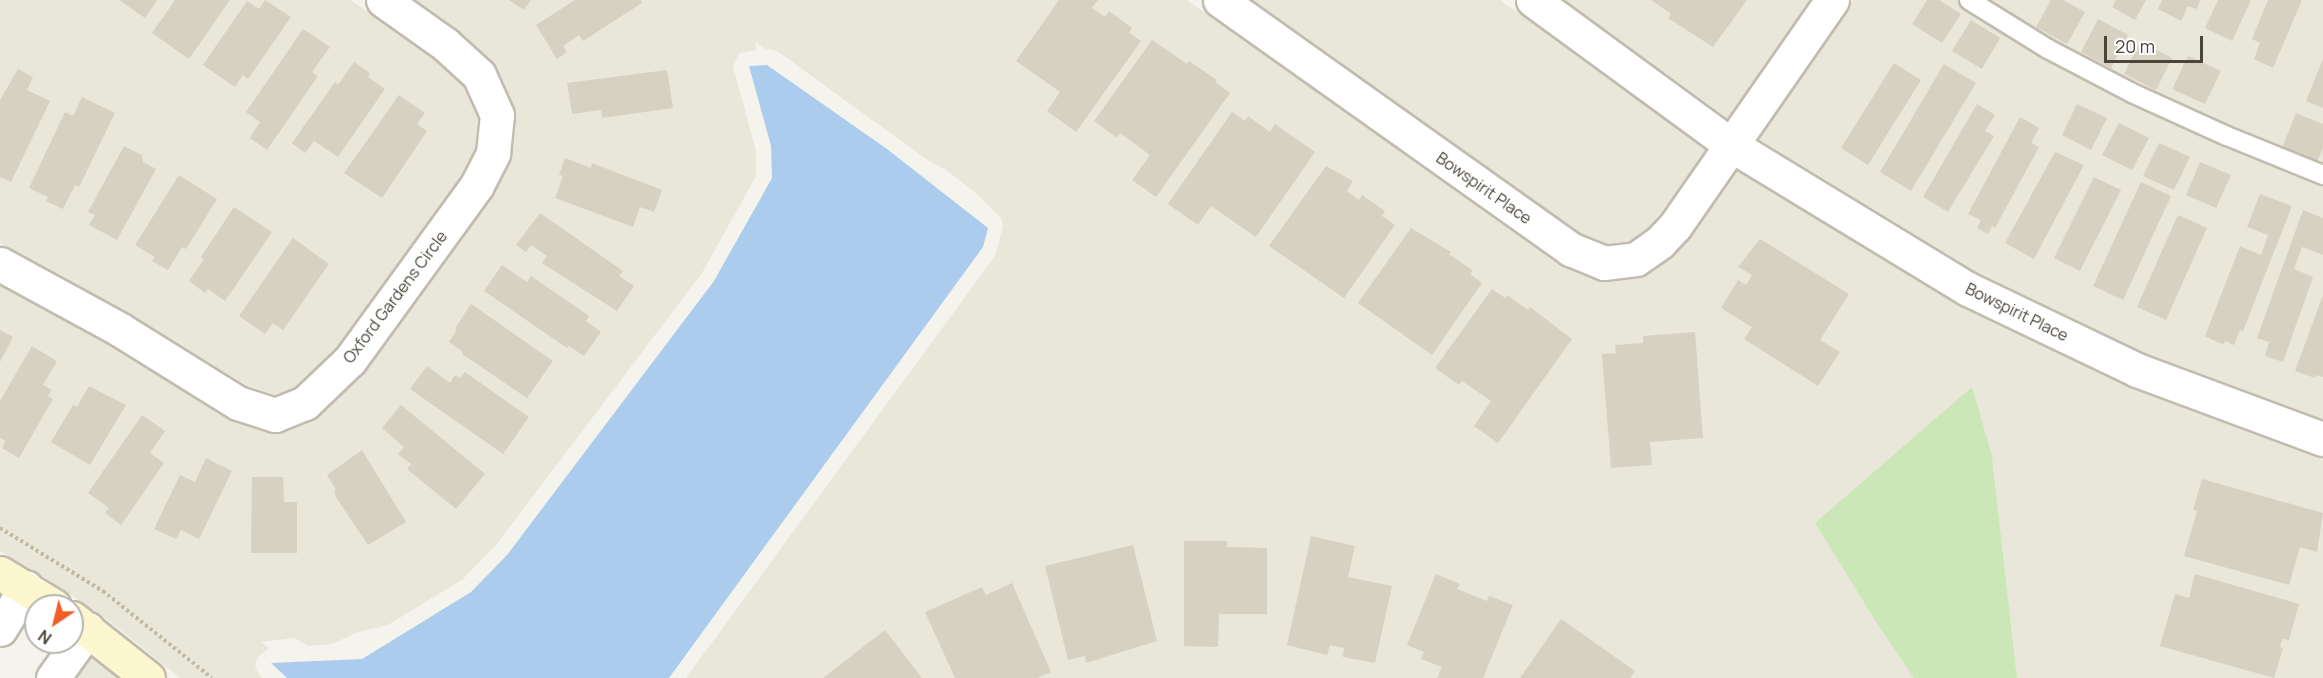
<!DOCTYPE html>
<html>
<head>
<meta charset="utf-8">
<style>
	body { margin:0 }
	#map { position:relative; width:2323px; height:678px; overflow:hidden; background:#f5f4ec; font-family:Manrope,sans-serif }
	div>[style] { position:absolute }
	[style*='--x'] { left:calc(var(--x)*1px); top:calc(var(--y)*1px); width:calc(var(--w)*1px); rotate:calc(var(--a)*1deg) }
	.residential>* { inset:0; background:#e9e6da }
	.green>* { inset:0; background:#cce7b7 }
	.water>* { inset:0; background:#acccee }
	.building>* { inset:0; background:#d7d1c2 }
	.path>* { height:4px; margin-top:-2px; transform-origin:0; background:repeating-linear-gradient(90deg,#c2baa0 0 3px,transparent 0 6px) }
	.roads { filter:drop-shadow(2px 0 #c1bcaf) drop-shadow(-2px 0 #c1bcaf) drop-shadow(0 2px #c1bcaf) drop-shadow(0 -2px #c1bcaf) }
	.lane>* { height:18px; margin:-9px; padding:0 9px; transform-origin:9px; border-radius:9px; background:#fff }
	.street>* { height:33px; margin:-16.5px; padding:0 16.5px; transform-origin:16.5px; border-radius:16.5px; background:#fff }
	.secondary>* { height:33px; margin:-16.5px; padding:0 16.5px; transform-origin:16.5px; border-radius:16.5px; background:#fcf7cf }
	span { translate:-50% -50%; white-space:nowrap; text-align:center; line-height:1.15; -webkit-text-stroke:4.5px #fff; paint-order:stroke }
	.street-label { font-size:16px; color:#4a453a }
	.north { position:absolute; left:24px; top:594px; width:60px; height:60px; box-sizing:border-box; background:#fff; border:2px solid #b7b5b0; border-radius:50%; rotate:215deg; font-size:16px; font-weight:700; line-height:24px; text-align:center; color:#4a453a }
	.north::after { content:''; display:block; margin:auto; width:21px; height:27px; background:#f15d27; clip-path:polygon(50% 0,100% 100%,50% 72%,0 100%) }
	.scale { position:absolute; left:2104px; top:36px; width:99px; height:27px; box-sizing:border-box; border:3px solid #4a453a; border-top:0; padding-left:8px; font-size:18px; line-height:21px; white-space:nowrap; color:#4a453a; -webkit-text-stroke:4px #fff; paint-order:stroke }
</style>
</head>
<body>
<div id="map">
	<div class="residential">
		<div style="clip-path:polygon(0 0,351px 0,433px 59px,464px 87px,479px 120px,476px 149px,462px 176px,337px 348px,297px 387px,276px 395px,246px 385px,129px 313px,0 243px)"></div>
		<div style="clip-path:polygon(416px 0,1187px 0,1562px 267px,1605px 281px,1637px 277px,1668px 258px,1687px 238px,1735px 169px,1958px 305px,2128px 387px,2323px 460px,2323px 678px,2017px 678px,1992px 456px,1815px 523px,1876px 622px,1914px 678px,686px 678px,995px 256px,1003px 226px,1001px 218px,976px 193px,945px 169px,929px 161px,777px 51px,766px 49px,755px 42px,757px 50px,740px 53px,733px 66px,756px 151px,756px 176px,702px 273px,496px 545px,463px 579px,388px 625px,358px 632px,332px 644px,308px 646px,295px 638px,261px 642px,269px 648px,257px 658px,255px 668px,262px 678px,180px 678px,113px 624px,51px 581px,0 551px,0 285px,109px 345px,227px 419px,268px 433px,279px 432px,316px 416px,362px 373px,490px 195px,511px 152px,513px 106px,492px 61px,457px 29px)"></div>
		<div style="clip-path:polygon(1253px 0,1500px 0,1707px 150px,1649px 229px,1631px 241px,1608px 244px,1580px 233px)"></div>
		<div style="clip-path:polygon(1565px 0,1811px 0,1729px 119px)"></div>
		<div style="clip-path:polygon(1853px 0,2323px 0,2323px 419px,2145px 353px,1977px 272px,1757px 138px)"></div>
		<div style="clip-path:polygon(90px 656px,118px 678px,74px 678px)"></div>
	</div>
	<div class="green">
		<div style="clip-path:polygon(1972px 387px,1992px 456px,2017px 678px,1914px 678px,1876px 622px,1815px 523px)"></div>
	</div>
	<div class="water">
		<div style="clip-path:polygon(767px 65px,887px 149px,988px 228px,983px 247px,669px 678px,287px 678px,271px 663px,362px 659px,471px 592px,507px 555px,714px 281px,772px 178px,771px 146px,749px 66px)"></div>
	</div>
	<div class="building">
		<div style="clip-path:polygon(119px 0,157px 0,145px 18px)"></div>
		<div style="clip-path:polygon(175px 0,230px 0,189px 59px,152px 33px)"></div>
		<div style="clip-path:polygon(265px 0,291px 17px,248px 79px,243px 75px,235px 87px,203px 65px,247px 1px,259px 9px)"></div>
		<div style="clip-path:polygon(509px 0,531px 0,524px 10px)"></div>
		<div style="clip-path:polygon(575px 0,641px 0,642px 3px,583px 41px,579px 35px,563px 46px,567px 52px,557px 59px,536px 25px)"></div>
		<div style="clip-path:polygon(1059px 0,1098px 0,1092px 8px,1105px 17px,1109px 11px,1132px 28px,1129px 33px,1141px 41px,1076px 132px,1047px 111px,1060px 92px,1016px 61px)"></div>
		<div style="clip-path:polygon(1651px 0,1747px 0,1713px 47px,1668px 18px,1671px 14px)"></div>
		<div style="clip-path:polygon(1927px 0,1939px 0,1961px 14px,1942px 43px,1912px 24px)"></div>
		<div style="clip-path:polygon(2051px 0,2063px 0,2085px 12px,2067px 44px,2036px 27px)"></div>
		<div style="clip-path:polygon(2116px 0,2146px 0,2135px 20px,2112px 7px)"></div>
		<div style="clip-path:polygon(2162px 0,2201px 0,2196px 9px,2188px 6px,2181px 21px,2158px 9px)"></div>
		<div style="clip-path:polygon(2218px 0,2251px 0,2232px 41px,2205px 28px)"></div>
		<div style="clip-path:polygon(2268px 0,2302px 0,2273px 68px,2254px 59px,2260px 43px,2252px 39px)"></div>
		<div style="clip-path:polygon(2098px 19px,2128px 35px,2111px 68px,2081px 52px)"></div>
		<div style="clip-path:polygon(1971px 20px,2000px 38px,1982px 69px,1952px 51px)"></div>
		<div style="clip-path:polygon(303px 29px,330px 47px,312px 72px,318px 76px,267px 150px,250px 138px,260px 122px,246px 112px)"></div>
		<div style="clip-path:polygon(1152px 40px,1187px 64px,1189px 61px,1217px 80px,1215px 82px,1230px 93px,1156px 197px,1132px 180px,1150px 155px,1120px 133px,1117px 138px,1094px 121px)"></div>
		<div style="clip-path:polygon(2140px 42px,2172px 58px,2156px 90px,2124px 74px)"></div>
		<div style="clip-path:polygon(2188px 56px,2221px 71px,2205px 104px,2172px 89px)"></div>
		<div style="clip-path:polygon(2323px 59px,2323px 108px,2306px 101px)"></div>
		<div style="clip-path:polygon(354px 62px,370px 73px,368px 77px,385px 89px,338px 157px,314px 141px,305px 153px,292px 143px,335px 82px,338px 85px)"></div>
		<div style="clip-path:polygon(1894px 63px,1921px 80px,1868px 165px,1841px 148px)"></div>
		<div style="clip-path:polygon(1944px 64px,1976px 83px,1911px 191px,1880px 172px)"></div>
		<div style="clip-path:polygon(18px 69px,33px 77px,27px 90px,50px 101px,11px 182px,0 177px,0 100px)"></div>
		<div style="clip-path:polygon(667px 70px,673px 108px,602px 118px,601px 110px,572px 114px,567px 83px)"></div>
		<div style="clip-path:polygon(399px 95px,425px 113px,417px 124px,427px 131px,382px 198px,344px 173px)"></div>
		<div style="clip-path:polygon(82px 97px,115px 113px,79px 187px,75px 185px,63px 209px,46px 201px,48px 197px,29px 188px,65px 112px,73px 116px)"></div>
		<div style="clip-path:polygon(1977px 104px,1995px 115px,1985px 131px,1994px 136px,1948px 212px,1923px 197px)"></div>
		<div style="clip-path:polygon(2077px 104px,2107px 118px,2091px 150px,2062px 135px)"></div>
		<div style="clip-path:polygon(1232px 112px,1245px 121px,1248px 116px,1270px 132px,1275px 124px,1315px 152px,1256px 237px,1211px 206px,1198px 225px,1168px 204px)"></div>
		<div style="clip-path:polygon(2296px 113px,2323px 124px,2323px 148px,2317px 162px,2282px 148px)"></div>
		<div style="clip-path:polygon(2020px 117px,2039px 128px,2031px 143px,2039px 147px,1995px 228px,1992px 226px,1988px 234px,1977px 228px,1981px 220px,1968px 214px)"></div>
		<div style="clip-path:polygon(2119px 123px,2149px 138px,2132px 170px,2102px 155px)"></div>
		<div style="clip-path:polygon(2159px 143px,2190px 157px,2174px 190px,2143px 176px)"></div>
		<div style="clip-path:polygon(124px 146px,142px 155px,143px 162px,156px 169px,117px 240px,89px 225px,95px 215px,88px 212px)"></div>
		<div style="clip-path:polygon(2055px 152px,2084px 165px,2034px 259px,2005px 243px)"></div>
		<div style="clip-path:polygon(565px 158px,591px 168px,592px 163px,662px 190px,654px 212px,640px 207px,633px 227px,555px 198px,563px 176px,559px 175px)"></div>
		<div style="clip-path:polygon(2200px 162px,2231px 175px,2216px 208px,2186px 195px)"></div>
		<div style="clip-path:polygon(1326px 166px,1353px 181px,1347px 191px,1359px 200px,1362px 195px,1385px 211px,1382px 216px,1395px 225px,1344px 298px,1269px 246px)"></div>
		<div style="clip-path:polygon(179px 175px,217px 199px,186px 249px,182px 247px,168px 270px,152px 261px,155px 257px,135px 245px)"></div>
		<div style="clip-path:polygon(2094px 177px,2121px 190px,2080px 271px,2054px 258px)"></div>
		<div style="clip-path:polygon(2141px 182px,2171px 196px,2123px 300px,2093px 286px)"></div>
		<div style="clip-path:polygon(2260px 194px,2292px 206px,2243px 331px,2240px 330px,2234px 345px,2225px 341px,2224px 344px,2219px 343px,2205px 336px,2240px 246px,2261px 255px,2268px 235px,2247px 227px)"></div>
		<div style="clip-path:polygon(234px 207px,272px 232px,225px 301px,208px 289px,205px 293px,189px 281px,204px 259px,201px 257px)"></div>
		<div style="clip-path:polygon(2303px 210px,2323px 218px,2323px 255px,2302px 247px,2294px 269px,2313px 277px,2283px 362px,2265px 356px,2269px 342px,2257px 338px)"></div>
		<div style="clip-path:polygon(540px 213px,623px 271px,619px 276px,634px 286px,617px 311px,542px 263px,547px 256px,531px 245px,526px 252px,516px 245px)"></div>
		<div style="clip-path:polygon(2178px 215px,2207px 228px,2166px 320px,2137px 307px)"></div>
		<div style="clip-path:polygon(1411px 228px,1451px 252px,1449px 254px,1473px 271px,1470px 274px,1482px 283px,1432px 355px,1358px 303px)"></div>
		<div style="clip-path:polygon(293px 238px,329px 264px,283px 330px,273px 323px,265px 334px,239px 316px)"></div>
		<div style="clip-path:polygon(1760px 239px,1849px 294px,1820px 340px,1840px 352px,1818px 386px,1744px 339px,1752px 327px,1721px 308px,1738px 280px,1746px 285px,1752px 275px,1738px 267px)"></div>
		<div style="clip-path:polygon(502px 265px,527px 282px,531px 276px,589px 316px,586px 321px,601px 332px,584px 356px,569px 346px,567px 348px,484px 291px)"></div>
		<div style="clip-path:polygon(1492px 289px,1505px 298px,1507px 295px,1528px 310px,1530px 307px,1572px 339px,1498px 443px,1474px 426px,1491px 401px,1462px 381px,1459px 385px,1435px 368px)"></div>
		<div style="clip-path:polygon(2323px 295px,2323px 377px,2316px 375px,2315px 378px,2295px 371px)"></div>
		<div style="clip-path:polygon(471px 304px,553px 361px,527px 398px,462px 354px,463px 352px,449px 342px,457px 329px,455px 328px)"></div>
		<div style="clip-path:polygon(0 330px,13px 337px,0 362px)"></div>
		<div style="clip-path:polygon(1695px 332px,1703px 438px,1650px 442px,1652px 465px,1611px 468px,1602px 354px,1616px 353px,1615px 345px,1643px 343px,1643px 336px)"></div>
		<div style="clip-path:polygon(32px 346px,57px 361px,43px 385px,52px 390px,48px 396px,53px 399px,19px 458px,2px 448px,6px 441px,0 438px,0 401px)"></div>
		<div style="clip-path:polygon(427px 366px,450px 383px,455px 375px,460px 378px,465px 372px,529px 417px,503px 454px,410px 389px)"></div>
		<div style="clip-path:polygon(89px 386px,126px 405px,90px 465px,51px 442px,73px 405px,77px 407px)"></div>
		<div style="clip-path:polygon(401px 405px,485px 474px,456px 509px,407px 469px,411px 464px,398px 454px,404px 447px,382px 428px)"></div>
		<div style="clip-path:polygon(142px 415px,165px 431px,150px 453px,164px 463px,121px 525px,105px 513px,109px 508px,88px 493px)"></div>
		<div style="clip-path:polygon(362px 450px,406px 522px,368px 545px,337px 499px,334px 492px,336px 490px,327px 475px)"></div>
		<div style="clip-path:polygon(206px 458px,232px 471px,199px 539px,181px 530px,176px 539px,154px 529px,180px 475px,195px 482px)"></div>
		<div style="clip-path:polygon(252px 477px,283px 477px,284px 502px,297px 502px,297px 553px,251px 553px)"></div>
		<div style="clip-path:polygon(2202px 479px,2323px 513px,2317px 552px,2300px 547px,2289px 585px,2184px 556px,2197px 511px,2193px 510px)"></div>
		<div style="clip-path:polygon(1311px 536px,1355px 546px,1348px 577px,1392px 586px,1375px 663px,1343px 657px,1344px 648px,1330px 645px,1327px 655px,1287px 645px)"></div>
		<div style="clip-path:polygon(1184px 541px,1227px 541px,1227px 547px,1267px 548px,1267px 614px,1219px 614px,1218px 647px,1184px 646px)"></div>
		<div style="clip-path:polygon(1133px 545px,1157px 641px,1086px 663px,1085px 656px,1068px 660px,1045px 566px)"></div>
		<div style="clip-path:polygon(1436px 574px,1460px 584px,1457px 589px,1487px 601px,1489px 596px,1513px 605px,1483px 678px,1437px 678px,1442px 667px,1421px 659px,1424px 652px,1407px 645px)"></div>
		<div style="clip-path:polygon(2195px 574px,2299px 604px,2289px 640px,2282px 639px,2280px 647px,2283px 648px,2274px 678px,2160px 646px,2175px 594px,2189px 598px)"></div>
		<div style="clip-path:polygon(1012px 583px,1051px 672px,1037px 678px,955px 678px,925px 612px,982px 587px,986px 595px)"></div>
		<div style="clip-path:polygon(1561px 619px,1635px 671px,1630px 678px,1520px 678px)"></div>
		<div style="clip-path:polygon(885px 630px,922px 678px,823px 678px)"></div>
	</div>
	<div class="path">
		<div style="--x:0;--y:528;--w:121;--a:31.5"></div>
		<div style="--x:103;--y:591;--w:139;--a:38.6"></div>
	</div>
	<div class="roads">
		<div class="lane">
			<div style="--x:1969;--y:0;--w:93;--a:31.8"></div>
			<div style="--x:2048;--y:49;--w:95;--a:27.6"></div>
			<div style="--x:2132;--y:93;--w:104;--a:24.4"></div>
			<div style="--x:2227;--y:136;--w:104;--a:22.1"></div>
		</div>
		<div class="street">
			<div style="--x:1220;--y:0;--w:430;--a:35.4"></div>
			<div style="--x:1570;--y:249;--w:37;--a:22"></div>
			<div style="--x:1604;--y:263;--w:32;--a:-7"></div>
			<div style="--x:1636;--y:259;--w:29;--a:-35"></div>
			<div style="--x:1660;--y:242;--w:22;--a:-47"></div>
			<div style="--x:1675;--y:226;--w:275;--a:-55.2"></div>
			<div style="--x:1533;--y:0;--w:245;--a:36.2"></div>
			<div style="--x:1731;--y:145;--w:277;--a:31.3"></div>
			<div style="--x:1968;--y:289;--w:187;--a:25.6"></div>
			<div style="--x:2137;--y:370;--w:198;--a:20.4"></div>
			<div style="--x:0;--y:264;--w:136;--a:28.6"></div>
			<div style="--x:119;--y:329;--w:140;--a:31.9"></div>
			<div style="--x:238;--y:403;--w:39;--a:18"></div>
			<div style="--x:275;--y:415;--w:32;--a:-22"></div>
			<div style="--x:305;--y:403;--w:62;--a:-43.7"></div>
			<div style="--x:350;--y:360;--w:216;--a:-54"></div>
			<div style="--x:477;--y:185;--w:36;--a:-63"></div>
			<div style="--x:493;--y:153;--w:38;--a:-84"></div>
			<div style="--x:497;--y:115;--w:44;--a:-114.2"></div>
			<div style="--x:479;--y:75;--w:46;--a:-137.6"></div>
			<div style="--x:445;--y:44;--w:76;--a:-144.6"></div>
			<div style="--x:0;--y:629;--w:49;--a:-58.2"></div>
			<div style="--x:53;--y:678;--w:60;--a:-54.5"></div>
		</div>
		<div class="secondary">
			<div style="--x:0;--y:573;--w:63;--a:31.4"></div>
			<div style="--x:72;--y:618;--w:97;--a:38.3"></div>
		</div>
	</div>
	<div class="street-label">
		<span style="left:1484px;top:188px;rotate:35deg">Bowspirit Place</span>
		<span style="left:395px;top:297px;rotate:-53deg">Oxford Gardens Circle</span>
		<span style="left:2017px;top:312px;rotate:26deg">Bowspirit Place</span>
	</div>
	<div class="north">N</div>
	<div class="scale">20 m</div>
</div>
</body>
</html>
